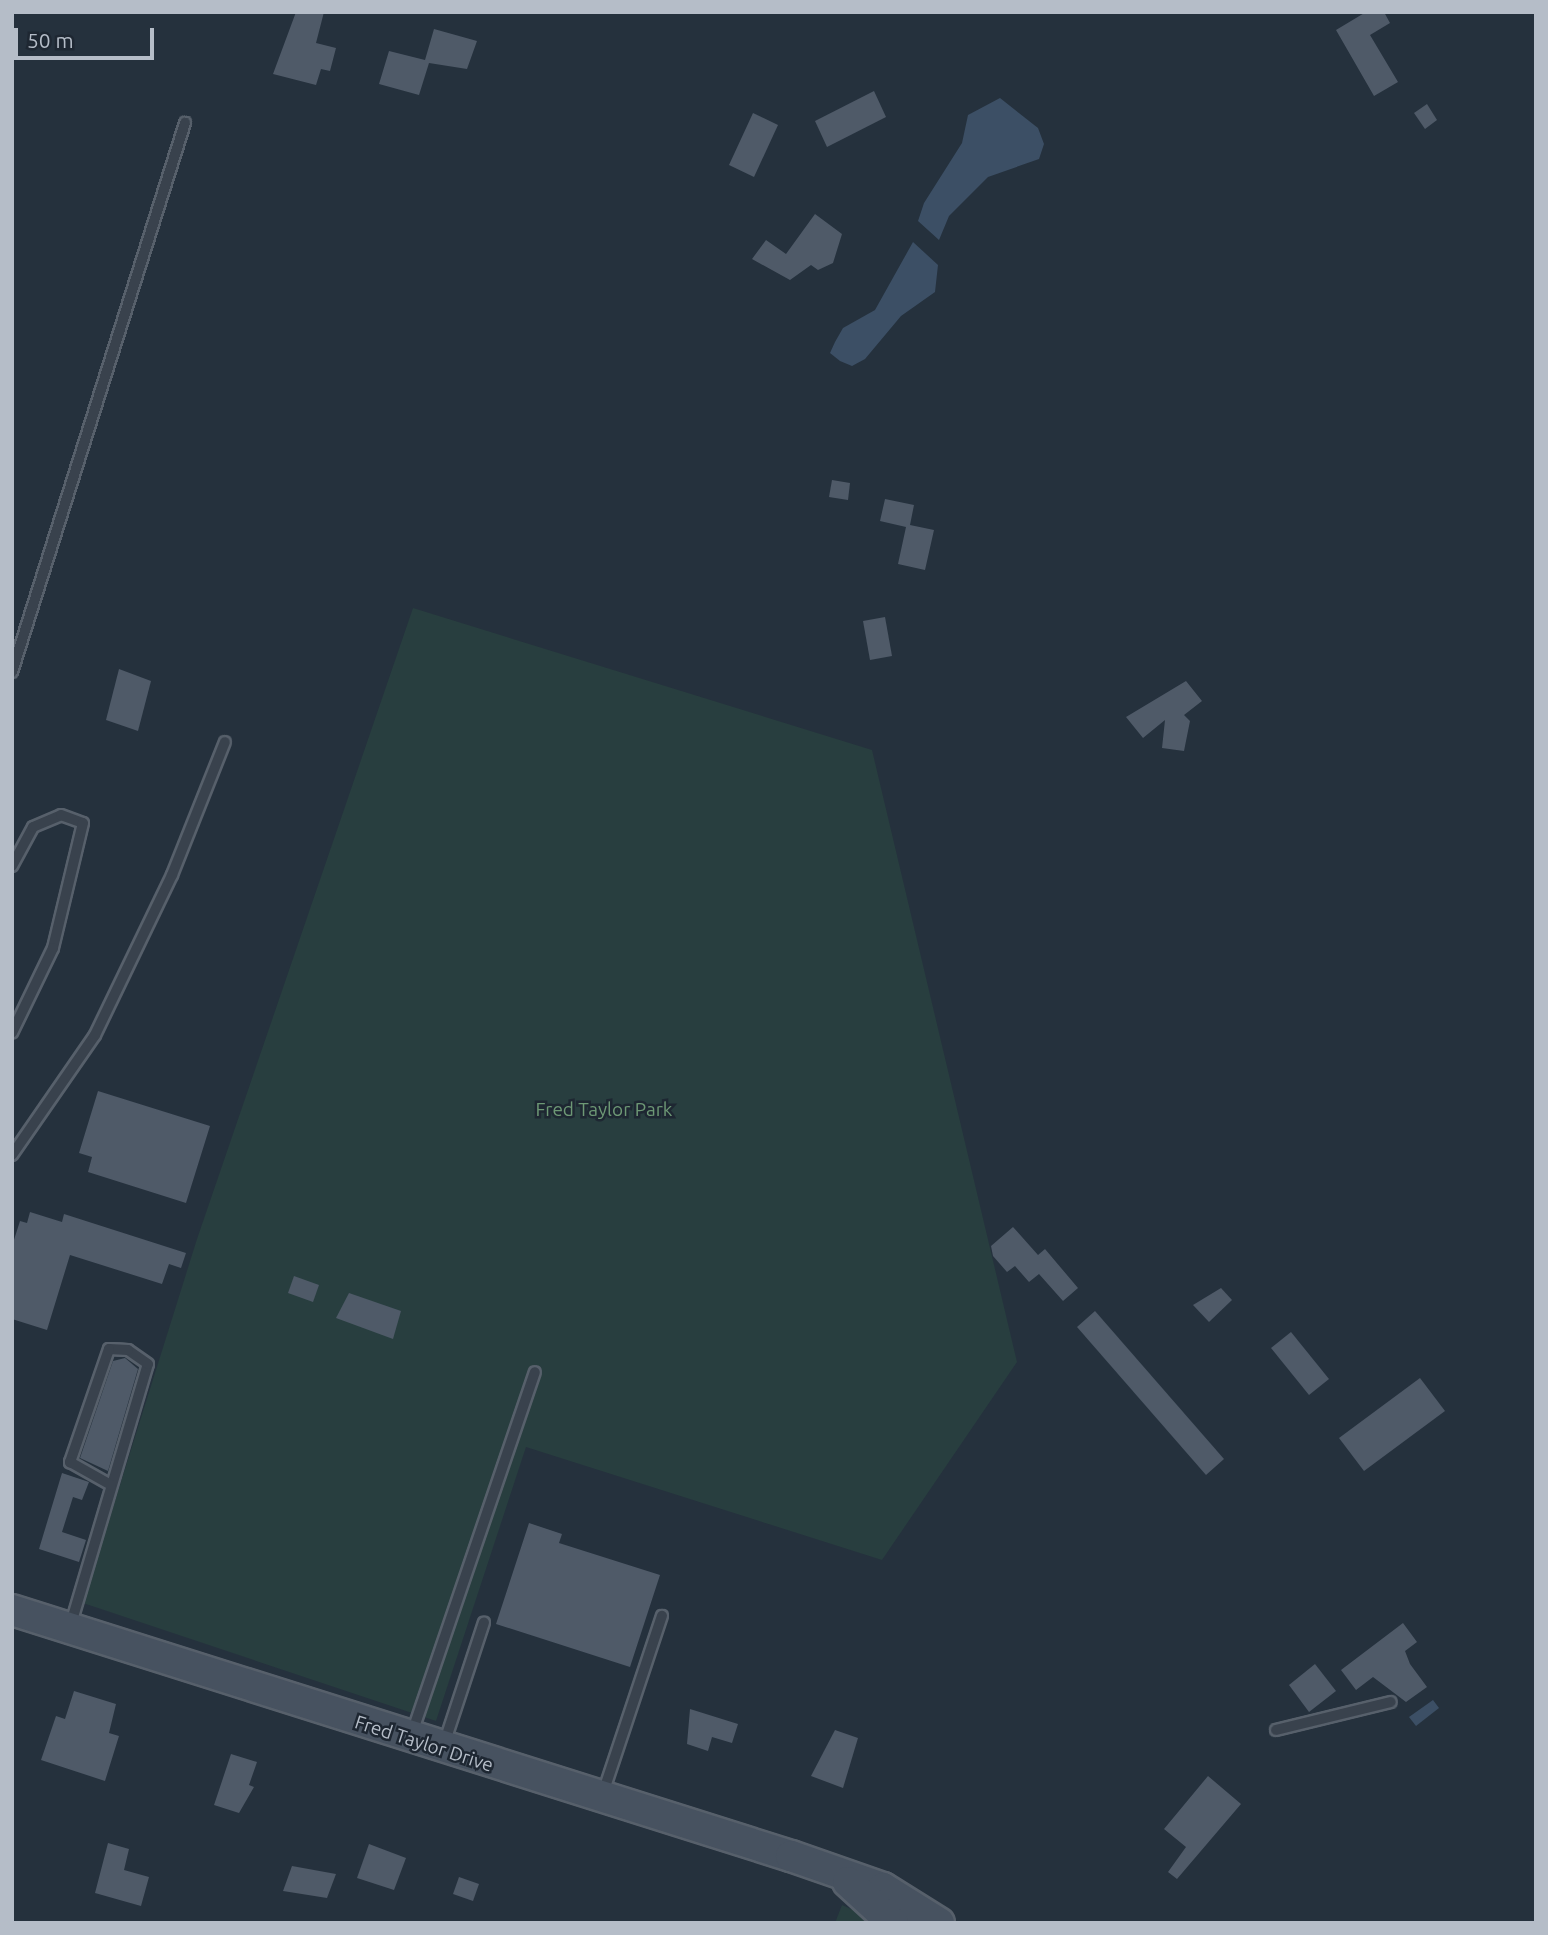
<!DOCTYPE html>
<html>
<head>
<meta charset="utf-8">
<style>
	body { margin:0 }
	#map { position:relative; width:1548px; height:1935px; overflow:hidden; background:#25313d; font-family:Ubuntu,sans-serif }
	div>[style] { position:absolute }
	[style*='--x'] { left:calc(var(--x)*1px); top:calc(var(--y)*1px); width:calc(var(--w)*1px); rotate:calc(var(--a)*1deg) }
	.green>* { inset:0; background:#283e3f }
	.water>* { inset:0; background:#3c4f65 }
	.building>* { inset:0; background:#4f5a68 }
	.roads { filter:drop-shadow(2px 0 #57606b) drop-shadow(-2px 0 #57606b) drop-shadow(0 2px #57606b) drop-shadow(0 -2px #57606b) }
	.service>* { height:10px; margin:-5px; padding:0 5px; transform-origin:5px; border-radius:5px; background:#39424d }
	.secondary>* { height:30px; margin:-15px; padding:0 15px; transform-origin:15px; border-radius:15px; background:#475260 }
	span { translate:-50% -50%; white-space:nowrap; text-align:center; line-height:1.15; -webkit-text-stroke:5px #1e2732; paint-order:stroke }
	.park-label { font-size:19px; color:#6d9875 }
	.street-label { font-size:19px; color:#b5bdc8 }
	.frame { position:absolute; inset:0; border:14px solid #b5bdc8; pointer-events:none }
	.scale { position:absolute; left:14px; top:28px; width:140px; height:32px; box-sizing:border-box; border:4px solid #b5bdc8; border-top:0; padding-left:9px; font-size:21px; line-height:24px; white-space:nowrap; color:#b5bdc8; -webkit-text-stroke:5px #1e2732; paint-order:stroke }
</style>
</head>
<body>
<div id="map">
	<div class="green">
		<div style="clip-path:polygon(413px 608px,872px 750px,1017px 1362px,882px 1560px,526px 1447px,436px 1721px,83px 1603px,197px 1239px)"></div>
		<div style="clip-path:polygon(842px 1905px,867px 1916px,874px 1923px,835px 1923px)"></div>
	</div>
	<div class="water">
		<div style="clip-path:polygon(1000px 98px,1038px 128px,1044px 144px,1039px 159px,988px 177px,949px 216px,939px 240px,918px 221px,924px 203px,962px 143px,968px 115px)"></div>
		<div style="clip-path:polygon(913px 242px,938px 265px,935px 292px,901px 316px,865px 359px,852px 366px,840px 361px,830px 353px,835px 342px,843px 328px,875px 310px)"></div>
		<div style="clip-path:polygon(1433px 1700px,1439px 1708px,1416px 1726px,1409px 1717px)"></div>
	</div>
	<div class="building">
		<div style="clip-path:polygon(296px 12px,324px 12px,316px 43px,336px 48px,330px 71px,321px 69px,316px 85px,273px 74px)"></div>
		<div style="clip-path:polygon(1366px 12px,1384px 12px,1390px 23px,1370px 35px,1398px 82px,1374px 96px,1336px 30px)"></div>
		<div style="clip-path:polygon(434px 29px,477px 41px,467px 69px,429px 63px,419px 95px,379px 84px,389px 51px,425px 60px)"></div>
		<div style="clip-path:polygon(874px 91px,886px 117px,827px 147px,815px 121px)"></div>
		<div style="clip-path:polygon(1427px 104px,1437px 120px,1425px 129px,1414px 113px)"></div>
		<div style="clip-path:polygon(753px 113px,778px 125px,754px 177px,729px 165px)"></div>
		<div style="clip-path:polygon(815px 214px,842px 234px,833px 263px,818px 270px,811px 265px,790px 280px,752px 259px,766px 240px,786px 254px)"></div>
		<div style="clip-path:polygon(832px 480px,850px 483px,848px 500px,829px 497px)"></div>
		<div style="clip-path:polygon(885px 499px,914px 505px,910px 525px,934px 530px,925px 570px,898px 564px,906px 527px,880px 521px)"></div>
		<div style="clip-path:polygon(885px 617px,892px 656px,870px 660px,863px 621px)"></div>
		<div style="clip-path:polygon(119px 669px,151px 681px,138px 731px,106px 720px)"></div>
		<div style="clip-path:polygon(1186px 681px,1202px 701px,1184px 715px,1190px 721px,1184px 751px,1162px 748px,1165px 720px,1143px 738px,1126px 717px)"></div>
		<div style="clip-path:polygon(98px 1091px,210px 1126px,186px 1203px,88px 1172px,92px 1157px,79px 1153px)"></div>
		<div style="clip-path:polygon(30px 1212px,62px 1222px,64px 1214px,186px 1253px,181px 1268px,169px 1264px,162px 1284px,70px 1255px,47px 1330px,12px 1319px,12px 1246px,20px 1221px,27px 1223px)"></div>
		<div style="clip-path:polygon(1013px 1227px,1038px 1255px,1045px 1249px,1078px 1288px,1063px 1301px,1039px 1274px,1029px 1282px,1015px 1266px,1007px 1272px,993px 1256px,991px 1246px)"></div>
		<div style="clip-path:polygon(294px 1276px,319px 1285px,313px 1302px,288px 1293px)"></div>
		<div style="clip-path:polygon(1221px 1288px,1232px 1300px,1209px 1322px,1193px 1305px)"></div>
		<div style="clip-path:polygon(349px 1293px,401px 1311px,393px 1339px,336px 1318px)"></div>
		<div style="clip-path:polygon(1095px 1311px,1224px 1459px,1206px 1475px,1077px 1327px)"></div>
		<div style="clip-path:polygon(1291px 1332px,1329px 1379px,1309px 1395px,1271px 1348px)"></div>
		<div style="clip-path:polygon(125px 1358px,138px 1369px,108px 1471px,80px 1458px,113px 1361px)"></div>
		<div style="clip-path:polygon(1420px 1378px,1445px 1411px,1364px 1471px,1339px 1438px)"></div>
		<div style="clip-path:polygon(62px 1473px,89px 1482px,82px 1500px,73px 1497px,62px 1532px,86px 1540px,79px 1562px,39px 1549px)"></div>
		<div style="clip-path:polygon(529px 1523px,562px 1534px,559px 1543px,660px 1575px,630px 1667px,496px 1624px)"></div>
		<div style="clip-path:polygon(1403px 1623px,1417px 1642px,1405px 1651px,1410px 1664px,1427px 1687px,1406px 1702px,1373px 1677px,1356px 1690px,1341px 1670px)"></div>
		<div style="clip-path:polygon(1315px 1664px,1336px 1691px,1309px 1712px,1289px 1685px)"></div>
		<div style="clip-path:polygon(74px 1691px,116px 1704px,109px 1733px,119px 1736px,105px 1781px,41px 1760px,56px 1716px,65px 1719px)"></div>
		<div style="clip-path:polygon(690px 1709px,738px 1724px,732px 1743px,712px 1737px,708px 1751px,687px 1744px)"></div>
		<div style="clip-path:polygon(835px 1730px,858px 1738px,843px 1788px,811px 1776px)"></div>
		<div style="clip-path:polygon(231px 1754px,257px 1762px,249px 1785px,254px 1787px,239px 1813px,214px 1805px)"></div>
		<div style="clip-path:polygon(1208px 1776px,1241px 1804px,1177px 1879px,1168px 1872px,1186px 1847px,1164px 1829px)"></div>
		<div style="clip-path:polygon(108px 1843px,129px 1849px,124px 1870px,149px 1877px,141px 1906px,95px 1893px)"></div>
		<div style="clip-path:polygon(369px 1844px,406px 1858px,394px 1890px,357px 1878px)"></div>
		<div style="clip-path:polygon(292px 1866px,336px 1874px,327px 1898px,283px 1891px)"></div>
		<div style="clip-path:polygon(459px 1877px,479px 1884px,473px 1901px,453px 1894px)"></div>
	</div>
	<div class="roads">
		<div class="service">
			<div style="--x:12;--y:672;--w:576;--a:-72.51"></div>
			<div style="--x:12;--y:866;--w:44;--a:-61.7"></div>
			<div style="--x:33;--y:827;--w:30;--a:-23"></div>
			<div style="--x:61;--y:815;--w:23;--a:20"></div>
			<div style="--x:83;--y:823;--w:129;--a:103.5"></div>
			<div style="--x:53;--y:948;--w:94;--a:115.8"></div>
			<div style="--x:12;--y:1155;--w:146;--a:-55.3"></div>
			<div style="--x:95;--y:1035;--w:178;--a:-64.3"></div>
			<div style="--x:172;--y:875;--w:143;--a:-68.3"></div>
			<div style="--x:70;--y:1627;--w:274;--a:-73.5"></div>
			<div style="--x:148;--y:1364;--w:24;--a:-145"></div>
			<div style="--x:128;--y:1350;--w:19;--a:-177"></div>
			<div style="--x:109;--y:1349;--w:120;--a:109"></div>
			<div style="--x:70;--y:1462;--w:47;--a:29.3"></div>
			<div style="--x:1276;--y:1730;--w:118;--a:-13.7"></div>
			<div style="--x:412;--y:1733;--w:381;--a:-71.2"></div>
			<div style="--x:444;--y:1744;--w:128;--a:-71.8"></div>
			<div style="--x:602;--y:1796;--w:190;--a:-71.6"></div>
		</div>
		<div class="secondary">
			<div style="--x:12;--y:1610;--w:817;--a:17.53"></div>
			<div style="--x:791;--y:1856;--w:97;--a:19.2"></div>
			<div style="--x:883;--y:1888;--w:66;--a:32"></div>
			<div style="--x:848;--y:1882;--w:61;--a:42.3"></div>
		</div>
	</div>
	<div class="park-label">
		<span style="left:604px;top:1110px">Fred Taylor Park</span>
	</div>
	<div class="street-label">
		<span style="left:424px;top:1744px;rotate:18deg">Fred Taylor Drive</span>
	</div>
	<div class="frame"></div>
	<div class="scale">50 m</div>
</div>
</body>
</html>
